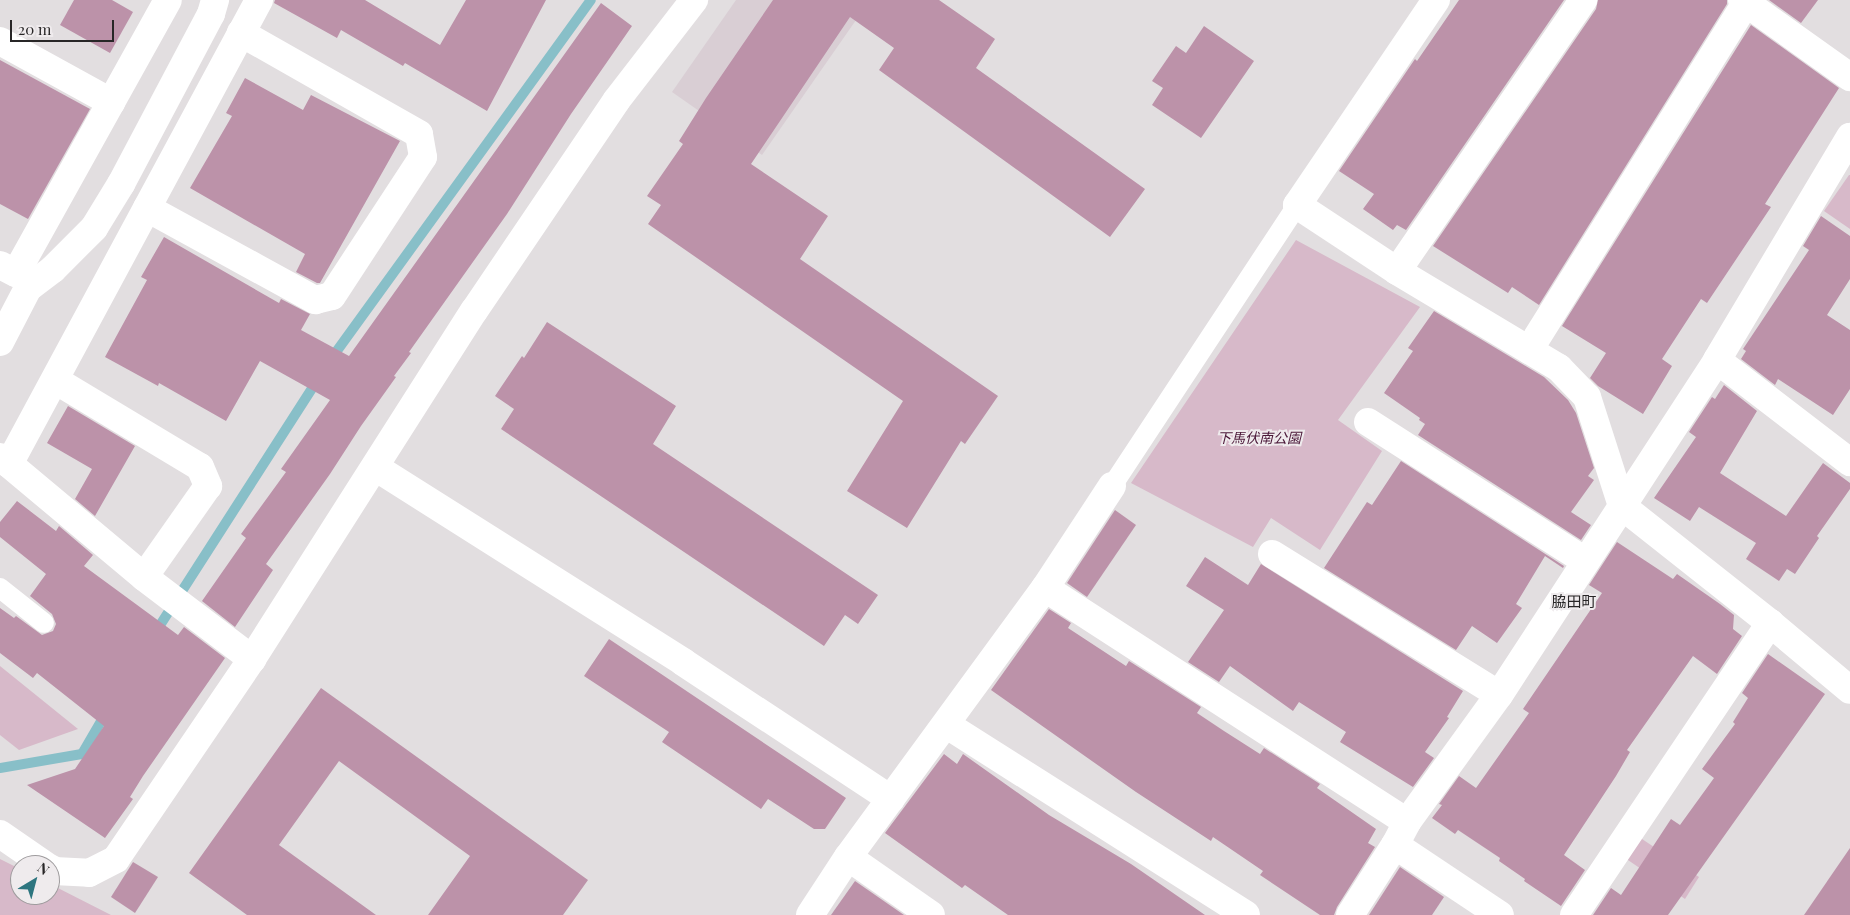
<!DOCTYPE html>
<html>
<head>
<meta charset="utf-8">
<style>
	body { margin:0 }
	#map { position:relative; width:1850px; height:915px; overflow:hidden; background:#e2dee0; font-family:"Playfair Display","Noto Sans JP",serif }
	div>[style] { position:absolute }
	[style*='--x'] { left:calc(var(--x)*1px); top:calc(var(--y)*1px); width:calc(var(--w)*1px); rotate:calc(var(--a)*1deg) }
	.built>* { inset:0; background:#d9ced4 }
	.green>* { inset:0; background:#d7b9c9 }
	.stream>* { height:10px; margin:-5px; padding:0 5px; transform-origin:5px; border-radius:5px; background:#88bfc8 }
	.building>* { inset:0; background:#bc92a9 }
	.service>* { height:20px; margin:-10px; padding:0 10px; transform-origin:10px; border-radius:10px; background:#fff }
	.pedestrian>* { height:28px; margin:-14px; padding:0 14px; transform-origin:14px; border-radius:14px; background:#fff }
	.minor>* { height:28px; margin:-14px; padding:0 14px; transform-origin:14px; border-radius:14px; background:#fff }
	.tertiary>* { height:28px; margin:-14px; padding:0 14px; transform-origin:14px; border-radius:14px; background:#fff }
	span { translate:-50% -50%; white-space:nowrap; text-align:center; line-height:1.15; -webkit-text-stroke:4px #efebed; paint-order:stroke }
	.park-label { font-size:14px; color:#491637; font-style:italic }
	.neighbourhood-label { font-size:15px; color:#282627 }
	.north { position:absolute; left:10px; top:855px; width:50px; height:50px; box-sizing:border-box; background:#efebed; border:1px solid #9f9c9e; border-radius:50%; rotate:37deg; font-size:14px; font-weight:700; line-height:20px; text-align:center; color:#282627 }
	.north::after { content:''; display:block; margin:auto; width:18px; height:22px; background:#2d757f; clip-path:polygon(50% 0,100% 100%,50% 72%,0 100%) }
	.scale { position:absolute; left:10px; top:20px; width:104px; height:22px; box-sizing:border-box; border:2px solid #282627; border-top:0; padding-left:6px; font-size:15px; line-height:18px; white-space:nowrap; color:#282627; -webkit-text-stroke:4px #efebed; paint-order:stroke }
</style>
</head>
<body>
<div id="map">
	<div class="built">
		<div style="clip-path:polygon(736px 0,870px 0,762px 155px,672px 92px)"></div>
	</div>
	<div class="green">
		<div style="clip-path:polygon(1849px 175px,1850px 175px,1850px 229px,1824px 211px)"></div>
		<div style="clip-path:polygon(1296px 240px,1420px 307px,1338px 420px,1382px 451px,1320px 550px,1271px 518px,1253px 547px,1131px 483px)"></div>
		<div style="clip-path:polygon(0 666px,78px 729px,19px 750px,0 735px)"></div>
		<div style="clip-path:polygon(1639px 837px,1699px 877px,1685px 899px,1625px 858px)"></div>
		<div style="clip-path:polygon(0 859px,20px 869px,20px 895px,50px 895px,50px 884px,111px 915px,0 915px)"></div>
	</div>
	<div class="stream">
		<div style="--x:331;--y:359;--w:443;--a:-54.1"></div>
		<div style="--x:155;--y:633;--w:303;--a:-57.3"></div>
		<div style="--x:0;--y:768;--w:83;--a:-9.7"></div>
		<div style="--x:82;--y:754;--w:50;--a:-59.8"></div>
	</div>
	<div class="building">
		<div style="clip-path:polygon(74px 0,112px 0,133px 12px,110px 53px,60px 25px)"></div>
		<div style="clip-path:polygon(275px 0,365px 0,440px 45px,466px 0,546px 0,487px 111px,405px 63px,403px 66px,341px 30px,337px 38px,274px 3px)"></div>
		<div style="clip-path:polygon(773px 0,939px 0,995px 39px,976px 68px,1145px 189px,1110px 237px,879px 70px,894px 48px,850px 17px,751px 164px,828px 216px,800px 259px,998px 396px,965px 444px,961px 441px,907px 528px,847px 491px,903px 401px,648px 224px,661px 205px,647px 196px,683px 144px,679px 141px,706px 98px)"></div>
		<div style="clip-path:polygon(1459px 0,1564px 0,1406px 230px,1397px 225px,1393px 230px,1363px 209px,1374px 194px,1339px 171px,1415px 59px,1417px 61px)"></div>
		<div style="clip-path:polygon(1598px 0,1727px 0,1727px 4px,1539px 305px,1512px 287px,1508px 293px,1433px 246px,1596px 9px)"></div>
		<div style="clip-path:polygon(1769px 0,1818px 0,1801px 23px)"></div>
		<div style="clip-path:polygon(601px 3px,632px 26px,571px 114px,507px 214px,409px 352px,411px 353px,394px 376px,396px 377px,361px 426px,330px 474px,266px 564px,273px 570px,235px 627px,202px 601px,246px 538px,241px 534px,286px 472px,281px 469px,330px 400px,260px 361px,226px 421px,159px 383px,158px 386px,105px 357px,147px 280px,141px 277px,164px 237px,279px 303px,281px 299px,310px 314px,301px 330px,349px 356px)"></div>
		<div style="clip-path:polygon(1751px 25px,1839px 88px,1765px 204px,1771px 207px,1707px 303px,1701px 299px,1662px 359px,1672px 366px,1643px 414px,1598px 386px,1590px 378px,1606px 353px,1562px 326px)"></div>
		<div style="clip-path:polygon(1204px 26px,1254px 61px,1201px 138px,1152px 105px,1163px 88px,1152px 81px,1176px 46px,1186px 53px)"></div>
		<div style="clip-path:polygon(0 60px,90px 109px,28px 219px,0 204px)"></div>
		<div style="clip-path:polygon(245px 78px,303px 110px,311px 95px,400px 141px,320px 283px,317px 283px,296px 272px,305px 254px,190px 188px,232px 116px,226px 113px)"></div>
		<div style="clip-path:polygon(1821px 216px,1850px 236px,1850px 279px,1827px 315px,1850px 330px,1850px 389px,1833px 415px,1778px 379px,1775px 385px,1741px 359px,1746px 351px,1743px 349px,1809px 250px,1803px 246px)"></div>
		<div style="clip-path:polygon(1434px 311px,1544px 377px,1568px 400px,1576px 413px,1594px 468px,1588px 476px,1594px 480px,1571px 512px,1591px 525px,1581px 540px,1418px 435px,1425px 424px,1419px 420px,1420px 418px,1384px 393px,1413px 351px,1408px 348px)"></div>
		<div style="clip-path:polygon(547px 322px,676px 406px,653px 444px,878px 595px,858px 624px,845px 615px,824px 646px,501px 429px,514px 409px,495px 396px,522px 356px,524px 358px)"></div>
		<div style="clip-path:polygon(1724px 385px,1757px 411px,1720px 473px,1786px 516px,1823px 463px,1850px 483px,1850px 489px,1817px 536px,1819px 538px,1795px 574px,1787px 569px,1779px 581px,1746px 559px,1756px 543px,1699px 507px,1690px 521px,1654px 498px,1696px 437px,1689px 432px,1712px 397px,1715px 399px)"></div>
		<div style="clip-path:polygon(68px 406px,135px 446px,95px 516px,75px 499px,92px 469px,47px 443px)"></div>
		<div style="clip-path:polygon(1401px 461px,1564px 566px,1563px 568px,1545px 556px,1516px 604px,1522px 608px,1497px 643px,1472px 626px,1456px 650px,1324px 568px,1367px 502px,1372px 505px)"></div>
		<div style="clip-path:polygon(17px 501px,56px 531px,59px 526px,93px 555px,84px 566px,178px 635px,184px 627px,225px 658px,143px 776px,130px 797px,133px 799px,105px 838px,27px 785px,75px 769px,104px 726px,37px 673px,33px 678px,0 653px,0 608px,14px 618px,16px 616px,42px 635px,53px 631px,56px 624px,52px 614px,30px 596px,46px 574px,0 537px,0 522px)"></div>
		<div style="clip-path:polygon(1115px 510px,1136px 525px,1087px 597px,1067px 583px)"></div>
		<div style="clip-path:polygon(1617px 542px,1673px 579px,1677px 574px,1720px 604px,1734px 615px,1733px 629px,1742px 636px,1717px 674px,1693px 656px,1627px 750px,1630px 752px,1616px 776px,1564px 855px,1585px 870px,1561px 906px,1524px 881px,1525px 879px,1499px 861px,1500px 858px,1458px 830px,1455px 834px,1432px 818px,1442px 805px,1439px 804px,1459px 776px,1476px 788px,1529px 713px,1523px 709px,1602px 593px,1589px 585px)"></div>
		<div style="clip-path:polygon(1205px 557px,1248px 585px,1261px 564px,1463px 691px,1447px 717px,1449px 718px,1425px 752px,1434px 758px,1413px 787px,1340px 742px,1346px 732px,1299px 702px,1293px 711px,1230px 666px,1219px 682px,1188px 662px,1224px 610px,1186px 586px)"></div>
		<div style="clip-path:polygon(1049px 609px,1071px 623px,1068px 628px,1126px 666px,1129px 661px,1201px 707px,1197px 713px,1224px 731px,1260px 754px,1264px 748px,1320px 784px,1317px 788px,1376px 829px,1368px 843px,1375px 847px,1337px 907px,1334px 915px,1320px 915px,1260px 875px,1263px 871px,1213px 837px,1211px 841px,1136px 792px,991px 690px)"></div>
		<div style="clip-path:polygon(609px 639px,846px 798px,825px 829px,814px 829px,768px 799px,761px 809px,662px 742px,669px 732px,584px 676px)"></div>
		<div style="clip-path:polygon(1768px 654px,1825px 694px,1668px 915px,1593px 915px,1611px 888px,1621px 895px,1671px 819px,1680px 825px,1714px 778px,1702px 769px,1735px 724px,1733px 722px,1748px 698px,1742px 693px)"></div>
		<div style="clip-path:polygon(321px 688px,588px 880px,563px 915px,428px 915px,470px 856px,339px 761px,279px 845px,376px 915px,247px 915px,189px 873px)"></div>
		<div style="clip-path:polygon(944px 754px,957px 764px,963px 754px,1049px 815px,1131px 864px,1205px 915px,1008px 915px,965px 885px,962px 888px,885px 833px)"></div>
		<div style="clip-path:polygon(1850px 848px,1850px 915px,1804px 915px)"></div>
		<div style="clip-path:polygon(133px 862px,158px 877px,135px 913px,111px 897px)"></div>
		<div style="clip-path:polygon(1400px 867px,1444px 897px,1432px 915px,1369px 915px)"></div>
		<div style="clip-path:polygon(855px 881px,904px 915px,831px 915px)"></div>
	</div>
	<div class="service">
		<div style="--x:1112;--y:486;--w:336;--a:-56.6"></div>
		<div style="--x:0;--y:588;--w:56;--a:38.5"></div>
	</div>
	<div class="pedestrian">
		<div style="--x:0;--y:342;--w:61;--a:-62.6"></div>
		<div style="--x:28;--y:288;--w:31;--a:-37"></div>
		<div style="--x:53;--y:269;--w:58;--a:-45"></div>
		<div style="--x:94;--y:228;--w:52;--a:-58.5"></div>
		<div style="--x:121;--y:184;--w:192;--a:-62.1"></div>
		<div style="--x:211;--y:14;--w:15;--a:-74"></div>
		<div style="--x:375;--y:467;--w:365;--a:32.3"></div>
		<div style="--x:683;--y:662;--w:249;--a:33.4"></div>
	</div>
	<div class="minor">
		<div style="--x:1436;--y:0;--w:248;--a:124.1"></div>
		<div style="--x:1297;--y:205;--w:120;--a:33.4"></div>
		<div style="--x:1397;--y:271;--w:189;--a:30.9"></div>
		<div style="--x:1559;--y:368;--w:40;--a:46"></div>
		<div style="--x:1587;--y:397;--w:114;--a:72.2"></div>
		<div style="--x:1622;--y:506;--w:189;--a:38.3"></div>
		<div style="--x:1770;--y:623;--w:104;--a:39.9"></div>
		<div style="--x:1742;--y:0;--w:133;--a:35.5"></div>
		<div style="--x:0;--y:41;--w:127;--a:28.8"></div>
		<div style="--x:147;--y:208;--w:192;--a:28.7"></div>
		<div style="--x:315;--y:300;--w:17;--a:-13"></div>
		<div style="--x:332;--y:296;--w:166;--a:-56.8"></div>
		<div style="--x:423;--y:157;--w:23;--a:-100"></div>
		<div style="--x:419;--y:134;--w:205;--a:-150.4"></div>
		<div style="--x:0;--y:265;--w:18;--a:27"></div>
		<div style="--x:16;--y:273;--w:312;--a:-60.9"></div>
		<div style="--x:1397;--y:271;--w:329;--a:-55.5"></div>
		<div style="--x:1529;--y:350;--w:413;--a:-58"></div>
		<div style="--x:1717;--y:360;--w:168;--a:37.5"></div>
		<div style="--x:55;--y:380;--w:169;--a:31"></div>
		<div style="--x:200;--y:467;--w:21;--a:67"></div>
		<div style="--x:208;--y:486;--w:111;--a:125.1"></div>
		<div style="--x:1368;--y:422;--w:258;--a:32.6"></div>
		<div style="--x:9;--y:464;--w:176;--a:39.9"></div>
		<div style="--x:144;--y:577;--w:136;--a:37.2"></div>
		<div style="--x:1272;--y:554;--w:267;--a:31.8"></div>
		<div style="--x:1045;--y:588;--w:431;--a:32.9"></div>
		<div style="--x:947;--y:725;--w:354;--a:32.4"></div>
		<div style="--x:0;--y:834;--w:55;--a:34.6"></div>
		<div style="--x:1395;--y:845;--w:126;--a:33.7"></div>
		<div style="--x:848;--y:857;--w:101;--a:34.9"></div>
		<div style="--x:50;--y:868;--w:5;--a:37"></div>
		<div style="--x:54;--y:871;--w:35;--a:3"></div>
		<div style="--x:89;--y:873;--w:30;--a:-27"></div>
		<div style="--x:116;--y:859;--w:242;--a:-55.8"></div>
		<div style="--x:252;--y:659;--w:413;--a:-57.5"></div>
		<div style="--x:474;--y:311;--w:254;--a:-55.9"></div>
		<div style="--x:616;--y:101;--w:128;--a:-52.3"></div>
		<div style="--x:810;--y:915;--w:69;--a:-56.8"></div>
		<div style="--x:848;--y:857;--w:333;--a:-53.8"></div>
		<div style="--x:1045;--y:588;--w:122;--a:-56.7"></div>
		<div style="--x:1350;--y:915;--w:83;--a:-57.3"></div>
		<div style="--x:1395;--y:845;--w:26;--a:-62"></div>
		<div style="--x:1407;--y:822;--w:157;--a:-54.1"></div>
		<div style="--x:1499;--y:695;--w:400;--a:-56.9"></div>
		<div style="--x:1717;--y:360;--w:260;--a:-59.2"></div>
		<div style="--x:1574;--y:915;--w:352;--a:-56.1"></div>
	</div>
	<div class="tertiary">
		<div style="--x:0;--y:457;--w:11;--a:38"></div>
		<div style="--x:9;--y:464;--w:527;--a:-61.68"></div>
	</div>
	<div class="park-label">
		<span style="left:1259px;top:438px">下馬伏南公園</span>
	</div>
	<div class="neighbourhood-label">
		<span style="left:1574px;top:602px">脇田町</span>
	</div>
	<div class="north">N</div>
	<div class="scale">20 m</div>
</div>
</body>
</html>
